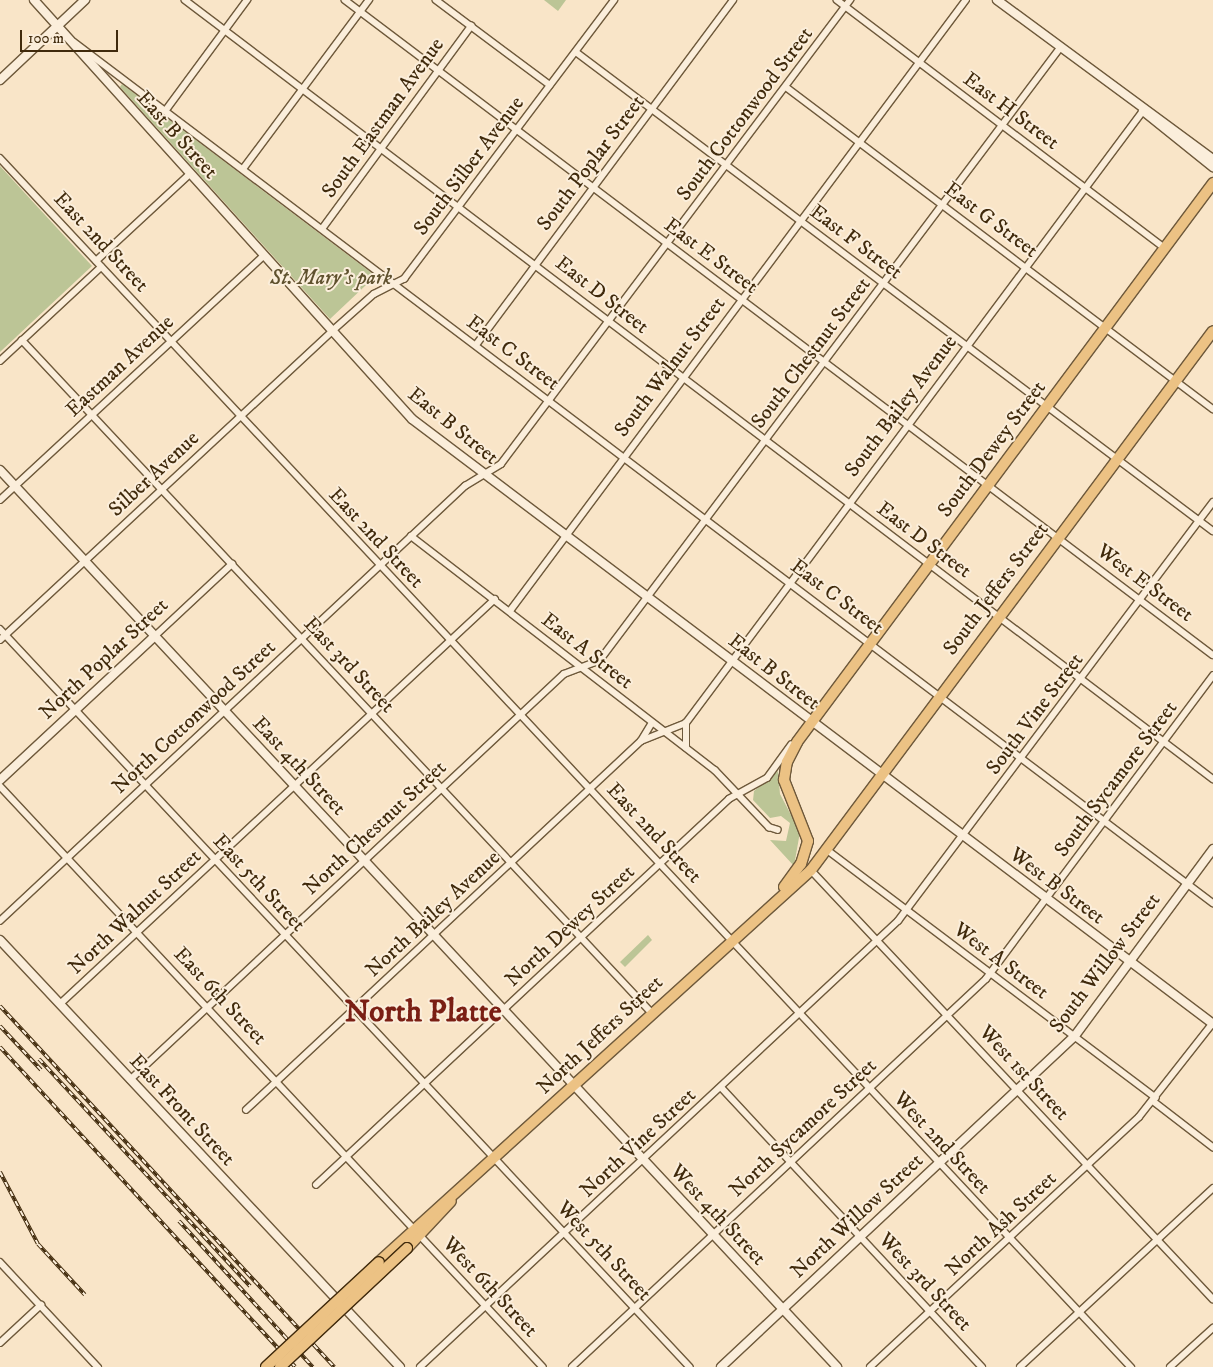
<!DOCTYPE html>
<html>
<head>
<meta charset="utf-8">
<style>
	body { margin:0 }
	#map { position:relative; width:1213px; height:1367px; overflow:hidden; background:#f9e5c8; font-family:"IM FELL DW Pica",serif }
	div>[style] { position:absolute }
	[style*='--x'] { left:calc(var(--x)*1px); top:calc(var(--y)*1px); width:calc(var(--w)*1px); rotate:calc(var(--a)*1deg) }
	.green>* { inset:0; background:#bcc596 }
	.roads { filter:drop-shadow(1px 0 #6e593b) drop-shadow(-1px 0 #6e593b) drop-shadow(0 1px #6e593b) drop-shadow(0 -1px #6e593b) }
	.street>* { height:5.5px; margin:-2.75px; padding:0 2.75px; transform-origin:2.75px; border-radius:2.75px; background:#fbeedb }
	.secondary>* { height:8px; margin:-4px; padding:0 4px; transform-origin:4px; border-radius:4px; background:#fbeedb }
	.highway>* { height:10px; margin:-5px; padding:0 5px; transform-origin:5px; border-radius:5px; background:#ecc284 }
	.rail>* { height:4px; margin-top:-2px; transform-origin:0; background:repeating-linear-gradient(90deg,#fbeedb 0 5.5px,#402a0c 0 11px); box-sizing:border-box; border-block:1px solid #402a0c }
	.bridges { filter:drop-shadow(1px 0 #402a0c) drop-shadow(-1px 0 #402a0c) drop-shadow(0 1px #402a0c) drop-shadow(0 -1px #402a0c) }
	.highway-bridge>* { height:10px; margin:-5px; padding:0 5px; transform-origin:5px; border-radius:5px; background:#ecc284 }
	span { translate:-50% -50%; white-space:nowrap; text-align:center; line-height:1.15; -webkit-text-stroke:4px #fbeedb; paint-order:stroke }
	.street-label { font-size:21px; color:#402a0c }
	.park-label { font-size:21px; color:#5f512e; font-style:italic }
	.town-label { font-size:31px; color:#7a1f14; font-weight:700 }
	.scale { position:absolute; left:20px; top:30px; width:98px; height:22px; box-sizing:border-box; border:2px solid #402a0c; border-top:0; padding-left:6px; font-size:15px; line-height:18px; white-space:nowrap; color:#402a0c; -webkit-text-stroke:4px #fbeedb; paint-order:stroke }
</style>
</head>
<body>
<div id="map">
	<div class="green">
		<div style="clip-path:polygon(544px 0,566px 0,558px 11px)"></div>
		<div style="clip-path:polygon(122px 84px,377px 277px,378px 280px,366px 285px,330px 319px,120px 87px)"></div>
		<div style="clip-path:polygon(0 166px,92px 266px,0 352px)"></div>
		<div style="clip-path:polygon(778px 771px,780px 794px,800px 832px,794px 866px,770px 840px,786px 841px,790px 823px,781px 816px,770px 818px,753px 800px,754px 791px)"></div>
		<div style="clip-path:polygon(648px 935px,652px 940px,625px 967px,620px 962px)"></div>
	</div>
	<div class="roads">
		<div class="street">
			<div style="--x:185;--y:0;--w:1290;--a:37.15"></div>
			<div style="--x:345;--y:0;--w:1087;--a:37.04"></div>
			<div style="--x:436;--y:0;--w:142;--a:36.7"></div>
			<div style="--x:837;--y:0;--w:410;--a:37.1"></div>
			<div style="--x:74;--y:42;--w:1428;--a:37.09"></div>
			<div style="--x:576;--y:52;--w:797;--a:36.94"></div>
			<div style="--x:786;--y:87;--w:535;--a:37.02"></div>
			<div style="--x:166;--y:110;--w:137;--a:-53.6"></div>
			<div style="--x:0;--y:158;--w:1656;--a:46.91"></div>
			<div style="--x:243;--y:169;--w:211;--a:-53.3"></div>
			<div style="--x:322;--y:229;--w:252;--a:-53.7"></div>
			<div style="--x:96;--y:261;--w:127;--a:-42.8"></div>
			<div style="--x:22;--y:340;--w:922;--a:46.89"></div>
			<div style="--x:476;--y:345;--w:430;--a:-53.3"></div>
			<div style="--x:0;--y:361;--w:138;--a:-42.9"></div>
			<div style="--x:0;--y:500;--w:357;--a:-42.8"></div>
			<div style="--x:411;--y:536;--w:384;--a:37.6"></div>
			<div style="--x:715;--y:770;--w:79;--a:46.5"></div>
			<div style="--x:769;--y:827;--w:9;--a:18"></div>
			<div style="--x:510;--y:611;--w:762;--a:-53.27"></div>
			<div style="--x:0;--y:629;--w:1010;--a:46.93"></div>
			<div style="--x:154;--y:637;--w:107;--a:-43.1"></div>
			<div style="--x:0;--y:640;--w:452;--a:-42.9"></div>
			<div style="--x:331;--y:332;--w:57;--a:-41.5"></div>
			<div style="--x:374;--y:294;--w:34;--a:-27"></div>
			<div style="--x:404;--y:279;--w:349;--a:-53"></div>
			<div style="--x:641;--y:741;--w:21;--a:-59"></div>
			<div style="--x:686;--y:748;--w:25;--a:-90"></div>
			<div style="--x:0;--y:786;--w:795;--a:46.94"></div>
			<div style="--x:826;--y:849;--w:413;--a:37"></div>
			<div style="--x:811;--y:870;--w:588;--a:46.86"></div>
			<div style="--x:0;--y:921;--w:637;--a:-43.09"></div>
			<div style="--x:465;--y:486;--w:42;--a:-31.4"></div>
			<div style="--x:501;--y:464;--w:581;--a:-53.05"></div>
			<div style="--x:60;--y:1004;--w:594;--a:-42.95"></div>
			<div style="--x:130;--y:1080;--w:594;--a:-43.09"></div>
			<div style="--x:564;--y:674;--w:39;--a:-21"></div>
			<div style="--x:600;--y:660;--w:766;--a:-53.07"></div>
			<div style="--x:721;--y:1087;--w:383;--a:47"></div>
			<div style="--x:1153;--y:1101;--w:76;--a:37.5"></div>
			<div style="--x:246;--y:1110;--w:541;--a:-43.05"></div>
			<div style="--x:641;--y:741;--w:48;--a:-21.8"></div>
			<div style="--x:686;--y:723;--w:764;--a:-53.25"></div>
			<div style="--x:316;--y:1185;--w:565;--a:-43.06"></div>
			<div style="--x:729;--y:799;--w:43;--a:-28.9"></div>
			<div style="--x:767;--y:778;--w:41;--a:-54"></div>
			<div style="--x:0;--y:1262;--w:144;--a:47"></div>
			<div style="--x:0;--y:1343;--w:56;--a:-42.8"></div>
			<div style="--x:420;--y:1367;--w:654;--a:-43.02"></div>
			<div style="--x:898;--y:921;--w:524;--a:-53.06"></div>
			<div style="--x:572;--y:1367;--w:567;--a:-43.14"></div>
			<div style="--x:986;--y:979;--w:379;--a:-53.2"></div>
			<div style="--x:870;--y:1367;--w:367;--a:-42.9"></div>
			<div style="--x:1139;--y:1117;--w:120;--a:-51.8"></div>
			<div style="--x:1020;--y:1367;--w:263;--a:-42.8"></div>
			<div style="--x:1170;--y:1367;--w:58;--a:-42.2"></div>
		</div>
		<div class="secondary">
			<div style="--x:34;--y:0;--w:564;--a:47.94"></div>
			<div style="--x:412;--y:419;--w:1004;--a:37.06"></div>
			<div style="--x:997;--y:0;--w:268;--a:36.4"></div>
			<div style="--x:0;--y:80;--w:117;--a:-43.3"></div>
			<div style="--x:1143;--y:111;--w:90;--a:38.7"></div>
			<div style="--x:0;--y:470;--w:1227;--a:46.98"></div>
			<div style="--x:0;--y:780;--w:210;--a:-42.9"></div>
			<div style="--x:0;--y:940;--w:585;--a:46.87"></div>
			<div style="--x:721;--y:1367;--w:483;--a:-43.1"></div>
			<div style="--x:1074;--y:1037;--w:234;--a:-53.5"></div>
		</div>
		<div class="highway">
			<div style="--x:784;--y:887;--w:29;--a:-54"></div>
			<div style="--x:801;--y:864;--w:24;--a:-73"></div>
			<div style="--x:808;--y:841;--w:66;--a:-111.5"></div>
			<div style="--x:784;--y:780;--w:18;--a:-81"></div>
			<div style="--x:787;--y:762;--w:22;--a:-63"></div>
			<div style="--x:797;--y:742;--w:697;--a:-53.34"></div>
			<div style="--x:407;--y:1248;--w:64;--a:-46.9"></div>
			<div style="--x:379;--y:1262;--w:583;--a:-42.22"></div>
			<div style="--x:811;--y:870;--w:672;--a:-53.28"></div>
		</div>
	</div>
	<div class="rail">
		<div style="--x:0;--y:1006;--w:492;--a:47.2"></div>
		<div style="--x:0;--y:1026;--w:60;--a:47"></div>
		<div style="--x:0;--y:1047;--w:435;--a:47.3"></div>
		<div style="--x:39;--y:1059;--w:310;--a:47.1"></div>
		<div style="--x:0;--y:1172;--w:81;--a:62.2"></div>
		<div style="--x:38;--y:1244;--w:69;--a:47.3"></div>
		<div style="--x:179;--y:1221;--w:198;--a:47.5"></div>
	</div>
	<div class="bridges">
		<div class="highway-bridge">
			<div style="--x:266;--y:1367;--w:154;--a:-42.9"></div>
			<div style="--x:280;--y:1367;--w:174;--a:-43.1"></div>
		</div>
	</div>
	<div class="street-label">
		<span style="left:1011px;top:111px;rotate:37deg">East H Street</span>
		<span style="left:745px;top:114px;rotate:-53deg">South Cottonwood Street</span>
		<span style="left:383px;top:118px;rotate:-54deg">South Eastman Avenue</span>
		<span style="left:177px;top:135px;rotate:48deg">East B Street</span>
		<span style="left:591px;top:163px;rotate:-53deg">South Poplar Street</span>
		<span style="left:469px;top:166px;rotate:-53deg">South Silber Avenue</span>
		<span style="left:991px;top:220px;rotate:37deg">East G Street</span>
		<span style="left:101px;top:242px;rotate:47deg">East 2nd Street</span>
		<span style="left:856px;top:242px;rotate:37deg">East F Street</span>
		<span style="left:711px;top:256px;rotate:37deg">East E Street</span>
		<span style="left:602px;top:295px;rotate:38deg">East D Street</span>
		<span style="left:513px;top:353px;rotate:37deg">East C Street</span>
		<span style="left:811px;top:353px;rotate:-53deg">South Chestnut Street</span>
		<span style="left:120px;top:366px;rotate:-43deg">Eastman Avenue</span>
		<span style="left:670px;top:367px;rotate:-53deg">South Walnut Street</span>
		<span style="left:901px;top:406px;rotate:-53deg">South Bailey Avenue</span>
		<span style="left:453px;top:426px;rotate:39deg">East B Street</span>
		<span style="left:992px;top:449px;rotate:-53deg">South Dewey Street</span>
		<span style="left:154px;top:474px;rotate:-43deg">Silber Avenue</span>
		<span style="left:376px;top:538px;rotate:47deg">East 2nd Street</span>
		<span style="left:924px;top:540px;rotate:37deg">East D Street</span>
		<span style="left:1145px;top:583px;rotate:37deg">West E Street</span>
		<span style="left:996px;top:589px;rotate:-53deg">South Jeffers Street</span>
		<span style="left:837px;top:597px;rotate:37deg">East C Street</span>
		<span style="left:587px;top:651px;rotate:38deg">East A Street</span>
		<span style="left:104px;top:659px;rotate:-43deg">North Poplar Street</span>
		<span style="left:349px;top:665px;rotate:47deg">East 3rd Street</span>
		<span style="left:774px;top:672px;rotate:38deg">East B Street</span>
		<span style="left:1035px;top:714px;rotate:-53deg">South Vine Street</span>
		<span style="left:194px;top:717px;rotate:-43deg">North Cottonwood Street</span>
		<span style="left:299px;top:766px;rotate:47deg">East 4th Street</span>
		<span style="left:1116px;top:779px;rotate:-53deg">South Sycamore Street</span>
		<span style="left:375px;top:828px;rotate:-43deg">North Chestnut Street</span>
		<span style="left:654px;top:833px;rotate:47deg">East 2nd Street</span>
		<span style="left:259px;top:883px;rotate:47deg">East 5th Street</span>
		<span style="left:1057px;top:886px;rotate:37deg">West B Street</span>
		<span style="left:135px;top:912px;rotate:-43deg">North Walnut Street</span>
		<span style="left:433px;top:914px;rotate:-43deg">North Bailey Avenue</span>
		<span style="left:570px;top:926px;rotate:-43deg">North Dewey Street</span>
		<span style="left:1001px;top:961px;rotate:37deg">West A Street</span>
		<span style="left:1105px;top:963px;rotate:-53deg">South Willow Street</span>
		<span style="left:220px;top:996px;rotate:47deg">East 6th Street</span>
		<span style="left:600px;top:1035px;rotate:-43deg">North Jeffers Street</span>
		<span style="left:1024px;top:1073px;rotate:47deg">West 1st Street</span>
		<span style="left:182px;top:1110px;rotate:47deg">East Front Street</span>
		<span style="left:803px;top:1128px;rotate:-43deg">North Sycamore Street</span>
		<span style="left:638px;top:1143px;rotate:-43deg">North Vine Street</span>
		<span style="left:942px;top:1143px;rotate:47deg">West 2nd Street</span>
		<span style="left:718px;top:1215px;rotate:47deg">West 4th Street</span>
		<span style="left:857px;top:1216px;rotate:-43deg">North Willow Street</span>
		<span style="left:1001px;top:1224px;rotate:-43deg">North Ash Street</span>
		<span style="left:604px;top:1251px;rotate:47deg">West 5th Street</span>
		<span style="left:925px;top:1282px;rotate:47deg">West 3rd Street</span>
		<span style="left:490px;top:1287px;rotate:47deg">West 6th Street</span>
	</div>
	<div class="park-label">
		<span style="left:331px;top:278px">St. Mary's park</span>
	</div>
	<div class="town-label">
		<span style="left:423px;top:1013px">North Platte</span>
	</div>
	<div class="scale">100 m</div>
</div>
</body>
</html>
